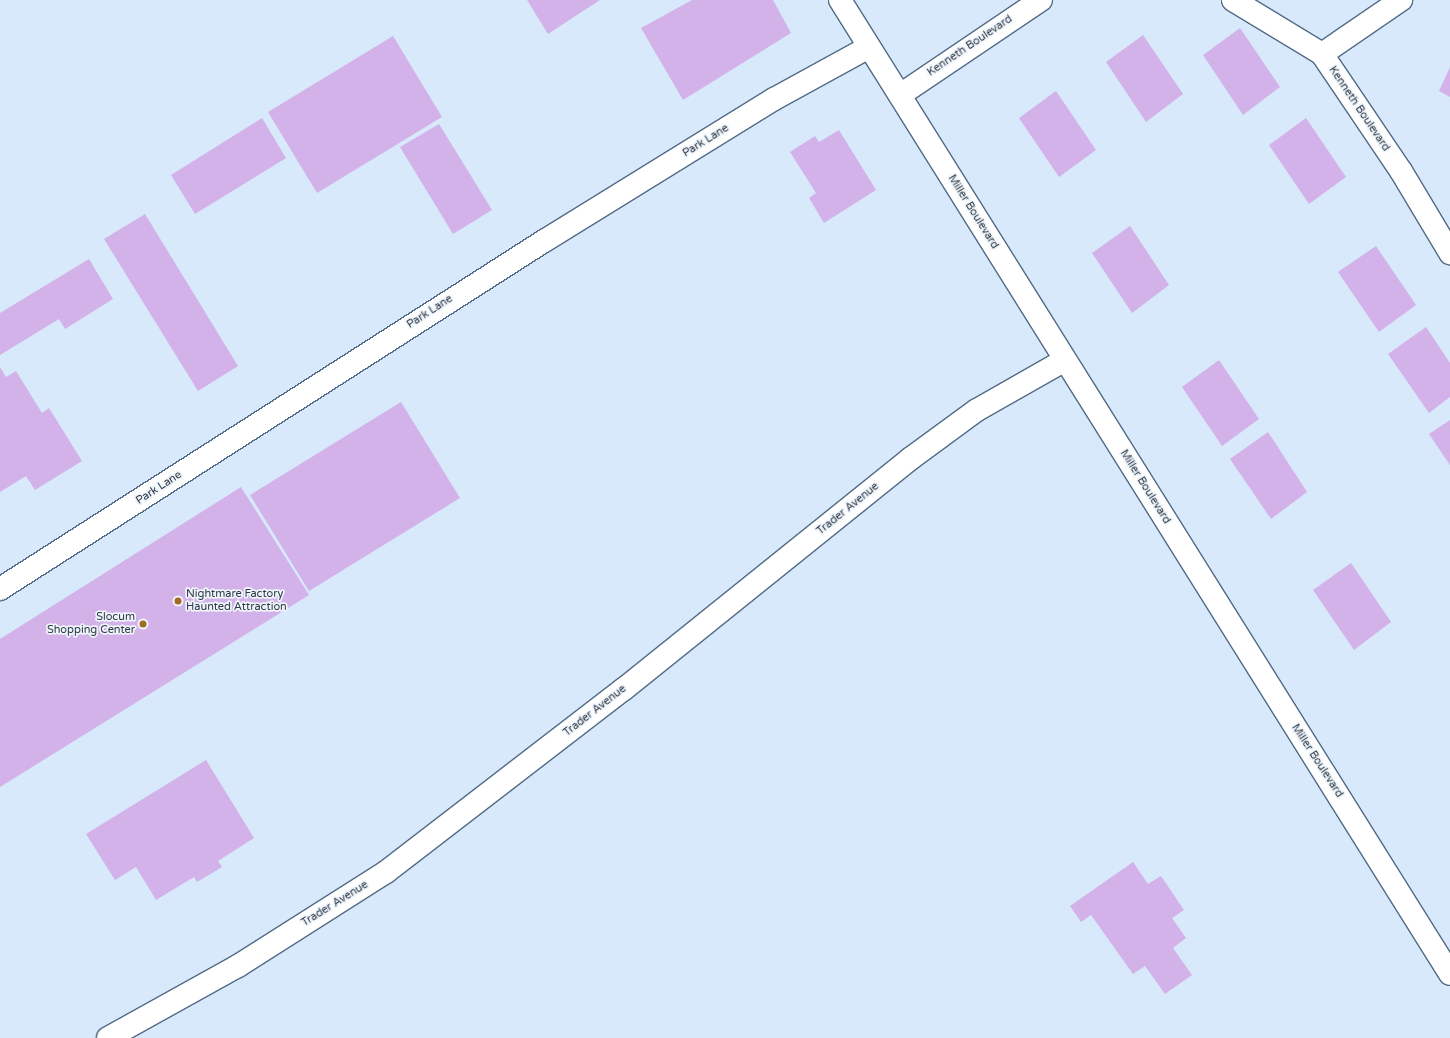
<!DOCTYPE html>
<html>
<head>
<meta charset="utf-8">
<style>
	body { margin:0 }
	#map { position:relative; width:1450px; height:1038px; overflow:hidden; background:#d8e9fc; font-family:"Varela Round",sans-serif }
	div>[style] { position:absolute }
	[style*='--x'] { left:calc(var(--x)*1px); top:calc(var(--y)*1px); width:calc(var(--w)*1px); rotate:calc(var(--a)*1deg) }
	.building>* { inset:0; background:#d2b2e8 }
	.roads { filter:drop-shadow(1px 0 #526b86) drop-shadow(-1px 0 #526b86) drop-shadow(0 1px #526b86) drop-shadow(0 -1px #526b86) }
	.minor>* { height:22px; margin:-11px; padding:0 11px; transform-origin:11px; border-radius:11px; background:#fff }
	.dots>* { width:11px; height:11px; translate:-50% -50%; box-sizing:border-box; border:2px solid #eff5fb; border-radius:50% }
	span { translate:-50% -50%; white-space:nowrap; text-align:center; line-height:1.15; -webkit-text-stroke:3.5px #eff5fb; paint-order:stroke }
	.street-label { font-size:11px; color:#2e3945 }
	.poi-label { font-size:11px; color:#2e3945 }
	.left { translate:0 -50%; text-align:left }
	.right { translate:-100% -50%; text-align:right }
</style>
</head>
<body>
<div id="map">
	<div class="building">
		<div style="clip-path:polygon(527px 0,600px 0,548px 34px)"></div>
		<div style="clip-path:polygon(692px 0,773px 0,791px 33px,683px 100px,641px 28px)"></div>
		<div style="clip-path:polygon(1240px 28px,1280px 87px,1243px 115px,1203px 55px)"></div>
		<div style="clip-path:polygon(1143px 35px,1183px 94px,1146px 122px,1106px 62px)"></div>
		<div style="clip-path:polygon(393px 36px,442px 117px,317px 193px,268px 112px)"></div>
		<div style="clip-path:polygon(1450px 67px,1450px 97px,1439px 91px)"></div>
		<div style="clip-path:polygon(1056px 91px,1096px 150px,1059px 177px,1019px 118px)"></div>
		<div style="clip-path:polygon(262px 118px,286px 158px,195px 214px,171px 175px)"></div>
		<div style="clip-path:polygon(1306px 118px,1346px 177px,1309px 204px,1269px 145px)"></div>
		<div style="clip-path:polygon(439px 124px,492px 210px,453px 234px,400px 147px)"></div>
		<div style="clip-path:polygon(839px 130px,876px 190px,824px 223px,809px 198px,816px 193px,790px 152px,815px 136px,819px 142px)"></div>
		<div style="clip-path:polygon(145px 214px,238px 366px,198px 391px,104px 239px)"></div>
		<div style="clip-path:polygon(1130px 226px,1169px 285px,1132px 313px,1092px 253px)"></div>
		<div style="clip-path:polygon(1376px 246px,1416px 305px,1379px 332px,1338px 272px)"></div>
		<div style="clip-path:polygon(89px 259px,113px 299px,65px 329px,59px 319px,0 355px,0 313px)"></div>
		<div style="clip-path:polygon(1426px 327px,1450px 363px,1450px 397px,1429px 413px,1388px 354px)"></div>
		<div style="clip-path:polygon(1219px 360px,1259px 419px,1222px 446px,1182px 387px)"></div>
		<div style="clip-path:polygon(0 367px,6px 377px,16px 371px,42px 413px,49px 408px,82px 461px,35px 490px,26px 476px,0 492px)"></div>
		<div style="clip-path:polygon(401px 402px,460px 498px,309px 591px,250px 495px)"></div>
		<div style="clip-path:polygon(1450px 420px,1450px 465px,1429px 434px)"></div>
		<div style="clip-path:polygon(1268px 432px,1307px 492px,1271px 519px,1230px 459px)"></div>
		<div style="clip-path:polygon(241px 487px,309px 595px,0 787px,0 639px)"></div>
		<div style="clip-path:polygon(1351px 563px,1391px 622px,1354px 650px,1313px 590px)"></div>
		<div style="clip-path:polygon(206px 760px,254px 838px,218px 861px,222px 867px,197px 882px,194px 877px,156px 900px,136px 867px,115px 880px,86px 834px)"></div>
		<div style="clip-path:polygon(1133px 862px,1148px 884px,1161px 876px,1184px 910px,1172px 918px,1186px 938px,1173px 948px,1192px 975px,1165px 994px,1145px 966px,1133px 974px,1091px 915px,1081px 922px,1070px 906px)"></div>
	</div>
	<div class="roads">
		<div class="minor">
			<div style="--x:840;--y:0;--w:1149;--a:57.94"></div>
			<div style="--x:1233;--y:0;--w:104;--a:31.2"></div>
			<div style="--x:1322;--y:54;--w:141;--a:56"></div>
			<div style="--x:1401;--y:171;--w:96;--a:59.1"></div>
			<div style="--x:1322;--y:54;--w:96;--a:-34.4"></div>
			<div style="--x:900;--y:95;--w:170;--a:-34"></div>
			<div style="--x:0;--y:589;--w:646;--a:-32.61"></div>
			<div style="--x:544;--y:241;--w:270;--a:-31.7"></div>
			<div style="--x:774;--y:99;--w:108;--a:-28.7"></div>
			<div style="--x:108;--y:1038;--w:149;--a:-29"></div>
			<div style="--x:238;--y:966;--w:175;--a:-32.4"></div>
			<div style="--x:386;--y:872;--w:300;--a:-37.6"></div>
			<div style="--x:624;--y:689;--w:367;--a:-38.8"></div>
			<div style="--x:910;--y:459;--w:83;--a:-36.2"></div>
			<div style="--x:977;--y:410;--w:101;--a:-29.6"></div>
		</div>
	</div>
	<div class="dots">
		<div style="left:178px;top:601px;background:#9f6c22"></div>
		<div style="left:143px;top:624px;background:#9f6c22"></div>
	</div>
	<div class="street-label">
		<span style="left:970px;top:46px;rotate:-34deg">Kenneth Boulevard</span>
		<span style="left:1359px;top:109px;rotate:56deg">Kenneth Boulevard</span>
		<span style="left:706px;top:141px;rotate:-32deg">Park Lane</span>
		<span style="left:973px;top:212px;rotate:58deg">Miller Boulevard</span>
		<span style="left:430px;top:312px;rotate:-33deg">Park Lane</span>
		<span style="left:1145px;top:487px;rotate:58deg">Miller Boulevard</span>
		<span style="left:159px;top:488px;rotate:-33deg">Park Lane</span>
		<span style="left:848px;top:509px;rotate:-39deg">Trader Avenue</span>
		<span style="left:595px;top:711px;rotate:-38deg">Trader Avenue</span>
		<span style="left:1317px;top:761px;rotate:57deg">Miller Boulevard</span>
		<span style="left:335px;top:904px;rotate:-32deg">Trader Avenue</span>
	</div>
	<div class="poi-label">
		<span class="left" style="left:186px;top:601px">Nightmare Factory<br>Haunted Attraction</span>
		<span class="right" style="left:135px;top:624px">Slocum<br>Shopping Center</span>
	</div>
</div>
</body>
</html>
